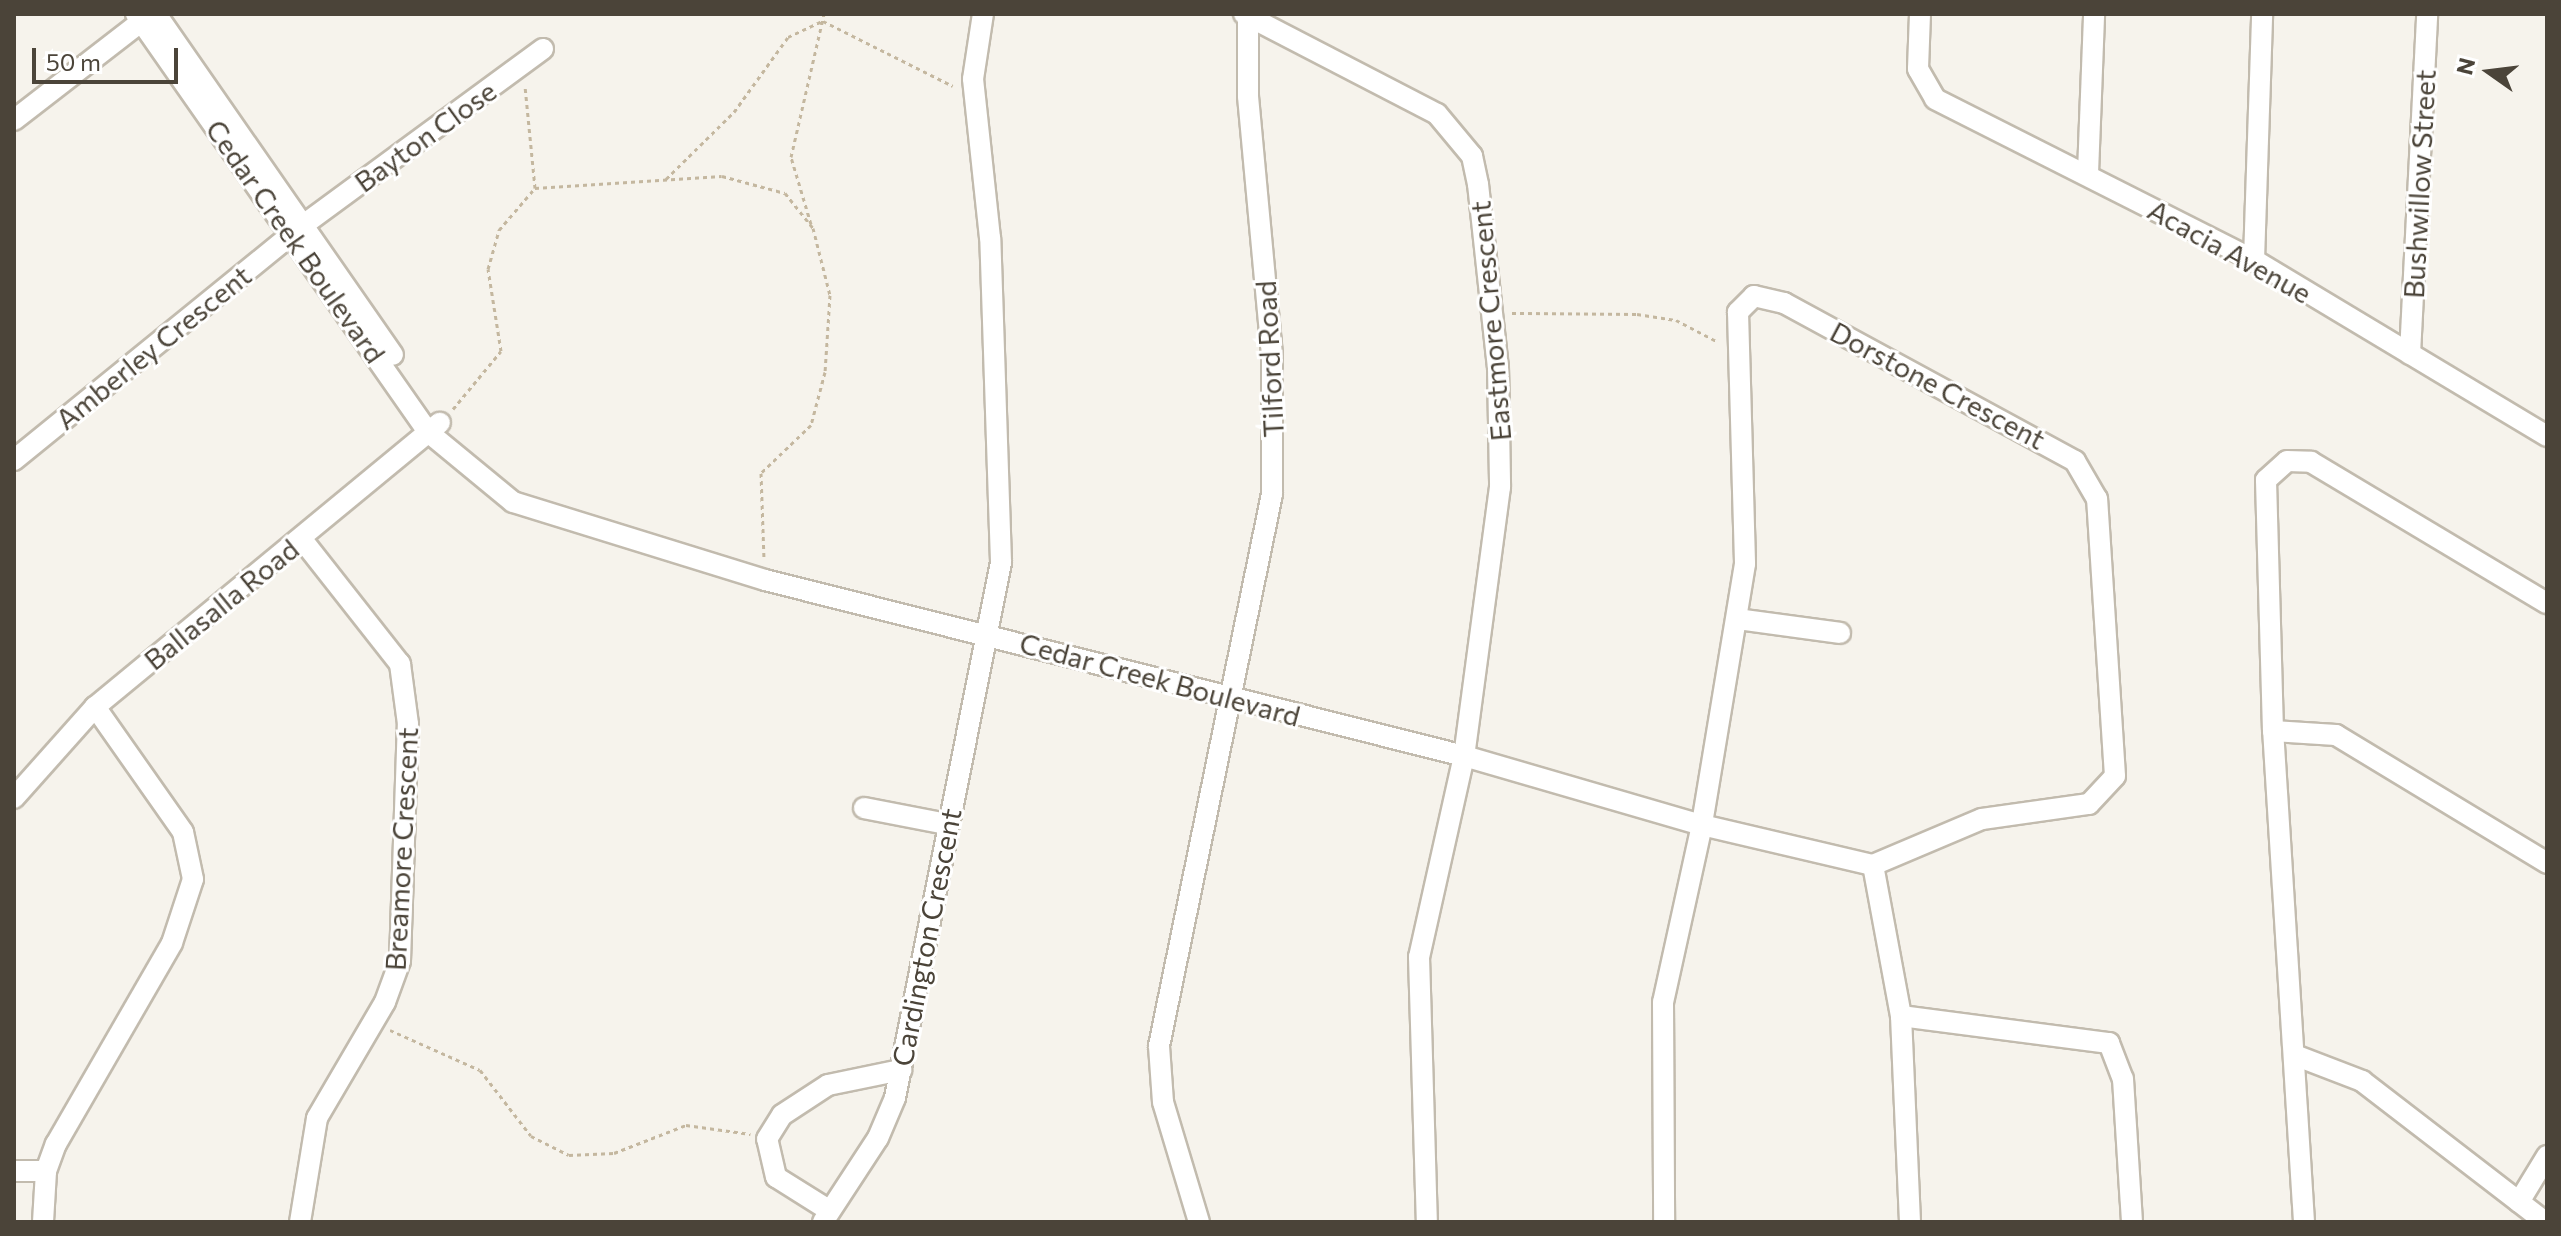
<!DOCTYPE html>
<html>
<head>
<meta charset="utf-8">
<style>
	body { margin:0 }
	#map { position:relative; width:2561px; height:1236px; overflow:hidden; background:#f6f3ec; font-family:Commissioner,sans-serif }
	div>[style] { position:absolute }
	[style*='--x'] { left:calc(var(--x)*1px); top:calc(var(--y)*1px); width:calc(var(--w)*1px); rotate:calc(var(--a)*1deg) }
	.path>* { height:3px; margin-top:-1.5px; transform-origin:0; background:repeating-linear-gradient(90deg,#c4b79f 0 4px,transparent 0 8px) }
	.roads { filter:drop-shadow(2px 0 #c2bbae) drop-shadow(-2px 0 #c2bbae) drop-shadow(0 2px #c2bbae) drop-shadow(0 -2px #c2bbae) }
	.street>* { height:20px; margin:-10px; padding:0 10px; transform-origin:10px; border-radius:10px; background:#fff }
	span { translate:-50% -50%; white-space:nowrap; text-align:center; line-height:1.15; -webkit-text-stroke:6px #fff; paint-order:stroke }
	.street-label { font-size:28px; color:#4b4439 }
	.frame { position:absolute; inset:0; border:16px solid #4b4439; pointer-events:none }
	.north { position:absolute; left:2449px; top:32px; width:80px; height:80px; -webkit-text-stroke:6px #fff; paint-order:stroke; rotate:284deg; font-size:22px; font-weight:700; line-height:32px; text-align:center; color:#4b4439 }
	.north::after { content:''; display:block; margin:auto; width:28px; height:36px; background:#4b4439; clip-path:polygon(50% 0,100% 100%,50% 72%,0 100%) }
	.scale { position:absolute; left:32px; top:48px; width:146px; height:36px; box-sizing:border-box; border:4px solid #4b4439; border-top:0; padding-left:10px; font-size:24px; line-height:28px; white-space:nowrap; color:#4b4439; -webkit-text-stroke:6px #fff; paint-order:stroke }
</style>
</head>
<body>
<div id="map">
	<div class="path">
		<div style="--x:666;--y:179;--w:95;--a:-44.6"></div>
		<div style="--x:734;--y:112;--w:92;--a:-54.2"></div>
		<div style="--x:788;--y:37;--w:38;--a:-25"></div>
		<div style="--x:823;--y:21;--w:145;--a:26.6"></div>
		<div style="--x:535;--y:188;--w:187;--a:-3.7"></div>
		<div style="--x:722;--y:176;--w:65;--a:15.1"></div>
		<div style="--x:785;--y:193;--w:45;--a:51.3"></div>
		<div style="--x:813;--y:228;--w:69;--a:75.8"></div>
		<div style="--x:830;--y:295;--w:77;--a:93.7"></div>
		<div style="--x:825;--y:372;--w:55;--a:104.8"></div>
		<div style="--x:811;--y:425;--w:69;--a:136.2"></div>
		<div style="--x:761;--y:473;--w:85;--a:88"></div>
		<div style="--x:811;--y:224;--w:70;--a:-106.6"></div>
		<div style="--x:791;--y:157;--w:147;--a:-77"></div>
		<div style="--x:1512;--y:313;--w:125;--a:0.5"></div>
		<div style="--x:1637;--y:314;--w:39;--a:9"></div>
		<div style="--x:1676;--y:320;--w:47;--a:27.6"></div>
		<div style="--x:453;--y:409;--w:75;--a:-50.4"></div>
		<div style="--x:501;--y:351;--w:83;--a:-99"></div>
		<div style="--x:488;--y:269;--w:41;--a:-74.2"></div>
		<div style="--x:499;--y:230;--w:55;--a:-49.4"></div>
		<div style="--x:535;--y:188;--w:102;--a:-95.6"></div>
		<div style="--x:390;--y:1030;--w:98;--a:24"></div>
		<div style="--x:480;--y:1070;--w:83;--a:52.3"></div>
		<div style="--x:531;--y:1136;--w:42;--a:26.6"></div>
		<div style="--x:569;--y:1155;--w:45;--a:-2.5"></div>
		<div style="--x:614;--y:1153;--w:77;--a:-21.3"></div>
		<div style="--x:686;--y:1125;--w:65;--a:8"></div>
	</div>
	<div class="roads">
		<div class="street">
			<div style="--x:136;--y:14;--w:510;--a:55.06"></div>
			<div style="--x:428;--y:432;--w:110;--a:39.5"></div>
			<div style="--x:513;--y:502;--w:264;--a:17.2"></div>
			<div style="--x:765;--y:580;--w:721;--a:14.13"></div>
			<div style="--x:1464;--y:756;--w:248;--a:16.2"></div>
			<div style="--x:1702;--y:825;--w:176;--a:13.2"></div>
			<div style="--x:1873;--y:865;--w:118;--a:-22.9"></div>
			<div style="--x:1982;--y:819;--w:108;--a:-8"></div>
			<div style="--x:2089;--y:804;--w:38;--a:-47"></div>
			<div style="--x:2115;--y:776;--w:278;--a:-93.7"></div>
			<div style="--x:2097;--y:499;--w:44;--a:-120.1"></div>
			<div style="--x:2075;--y:461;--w:331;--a:-151.5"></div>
			<div style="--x:1784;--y:303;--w:31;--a:-167"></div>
			<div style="--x:1754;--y:296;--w:23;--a:135"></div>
			<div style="--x:1738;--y:312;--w:252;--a:88.4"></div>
			<div style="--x:1745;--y:564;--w:265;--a:99.4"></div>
			<div style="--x:1702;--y:825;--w:181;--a:102.4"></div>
			<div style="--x:1663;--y:1002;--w:220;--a:89.7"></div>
			<div style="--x:156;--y:14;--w:415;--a:55.2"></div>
			<div style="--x:1244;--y:14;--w:217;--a:27.4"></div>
			<div style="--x:1437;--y:114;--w:55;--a:50.2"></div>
			<div style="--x:1472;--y:156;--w:29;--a:78"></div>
			<div style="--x:1478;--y:184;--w:184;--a:83.8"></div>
			<div style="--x:1498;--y:367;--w:120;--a:89"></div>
			<div style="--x:1500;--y:487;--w:271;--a:97.6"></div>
			<div style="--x:1464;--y:756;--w:206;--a:102.6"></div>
			<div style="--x:1419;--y:957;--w:265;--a:88.3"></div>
			<div style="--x:1920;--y:14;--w:55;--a:92.1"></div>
			<div style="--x:1918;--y:69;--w:34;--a:60"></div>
			<div style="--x:1935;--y:99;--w:357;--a:26.8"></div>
			<div style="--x:2254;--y:260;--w:342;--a:31"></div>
			<div style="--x:14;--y:120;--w:172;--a:-37.7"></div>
			<div style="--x:2088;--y:173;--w:159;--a:-87.8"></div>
			<div style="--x:2254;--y:260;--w:246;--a:-88.1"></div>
			<div style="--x:2410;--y:354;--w:340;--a:-87.1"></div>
			<div style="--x:14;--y:460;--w:376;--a:-39.1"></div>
			<div style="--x:306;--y:223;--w:294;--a:-36.3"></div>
			<div style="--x:1737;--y:619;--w:104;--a:7.7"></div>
			<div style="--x:2273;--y:731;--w:63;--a:3.6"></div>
			<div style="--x:2336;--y:735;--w:247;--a:31.2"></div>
			<div style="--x:14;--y:798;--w:122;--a:-48.3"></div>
			<div style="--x:95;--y:707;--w:447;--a:-39.5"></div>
			<div style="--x:864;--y:808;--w:84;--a:11"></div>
			<div style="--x:1873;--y:865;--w:154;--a:79.5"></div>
			<div style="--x:1901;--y:1016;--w:206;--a:87.5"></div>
			<div style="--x:1901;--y:1016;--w:210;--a:7.4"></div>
			<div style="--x:2109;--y:1043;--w:39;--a:69"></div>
			<div style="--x:2123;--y:1079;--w:143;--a:86.4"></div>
			<div style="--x:2297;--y:1056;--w:70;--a:21"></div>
			<div style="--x:2362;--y:1081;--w:231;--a:37.6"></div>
			<div style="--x:14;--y:1171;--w:32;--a:0"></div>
			<div style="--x:2519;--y:1202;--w:54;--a:-58.7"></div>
			<div style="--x:827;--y:1209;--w:60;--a:-147.9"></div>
			<div style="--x:776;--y:1177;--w:39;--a:-103"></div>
			<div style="--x:767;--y:1139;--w:28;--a:-58"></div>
			<div style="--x:782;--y:1115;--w:55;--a:-33.1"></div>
			<div style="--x:828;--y:1085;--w:75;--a:-11.6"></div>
			<div style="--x:43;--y:1222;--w:51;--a:-86.6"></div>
			<div style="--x:46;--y:1171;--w:29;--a:-70"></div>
			<div style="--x:56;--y:1144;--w:232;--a:-60"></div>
			<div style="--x:172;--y:943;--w:67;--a:-71.8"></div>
			<div style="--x:193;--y:879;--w:48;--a:-102"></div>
			<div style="--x:183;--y:832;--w:153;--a:-125.1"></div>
			<div style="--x:300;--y:1222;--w:105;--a:-80.7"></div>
			<div style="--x:317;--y:1118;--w:134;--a:-59.6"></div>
			<div style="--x:385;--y:1002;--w:44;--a:-69.9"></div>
			<div style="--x:400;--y:961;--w:237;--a:-88.1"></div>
			<div style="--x:408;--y:724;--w:61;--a:-97.6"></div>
			<div style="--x:400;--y:664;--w:160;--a:-128.2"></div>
			<div style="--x:823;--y:1222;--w:100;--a:-56.8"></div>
			<div style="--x:878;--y:1138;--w:43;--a:-67"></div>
			<div style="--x:895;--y:1098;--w:546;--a:-78.81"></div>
			<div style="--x:1001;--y:562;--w:324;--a:-91.9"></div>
			<div style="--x:990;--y:238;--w:160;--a:-96.1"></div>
			<div style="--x:973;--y:79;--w:66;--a:-81.3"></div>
			<div style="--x:1199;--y:1222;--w:125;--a:-106.7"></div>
			<div style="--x:1163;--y:1102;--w:56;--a:-94.1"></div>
			<div style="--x:1159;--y:1046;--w:563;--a:-78.43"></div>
			<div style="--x:1272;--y:494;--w:139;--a:-90"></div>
			<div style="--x:1272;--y:355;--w:260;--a:-95.3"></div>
			<div style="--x:1248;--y:96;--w:80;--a:-90"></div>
			<div style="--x:2304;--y:1222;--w:492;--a:-93.6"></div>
			<div style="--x:2273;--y:731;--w:251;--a:-91.6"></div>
			<div style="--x:2266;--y:480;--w:28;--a:-42"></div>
			<div style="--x:2287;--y:461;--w:24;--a:2"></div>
			<div style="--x:2311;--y:462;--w:275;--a:30.9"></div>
		</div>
	</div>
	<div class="street-label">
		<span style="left:425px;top:136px;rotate:-36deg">Bayton Close</span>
		<span style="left:2419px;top:184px;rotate:-87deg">Bushwillow Street</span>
		<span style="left:296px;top:241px;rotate:55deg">Cedar Creek Boulevard</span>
		<span style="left:2230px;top:251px;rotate:29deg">Acacia Avenue</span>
		<span style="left:1490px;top:321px;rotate:-95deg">Eastmore Crescent</span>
		<span style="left:153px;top:347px;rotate:-39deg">Amberley Crescent</span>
		<span style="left:1269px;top:359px;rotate:-93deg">Tilford Road</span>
		<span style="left:1938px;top:385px;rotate:28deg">Dorstone Crescent</span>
		<span style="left:221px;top:604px;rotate:-39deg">Ballasalla Road</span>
		<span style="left:1160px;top:679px;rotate:15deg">Cedar Creek Boulevard</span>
		<span style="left:401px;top:849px;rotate:-87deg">Breamore Crescent</span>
		<span style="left:926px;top:937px;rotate:-79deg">Cardington Crescent</span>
	</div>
	<div class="frame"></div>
	<div class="north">N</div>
	<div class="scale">50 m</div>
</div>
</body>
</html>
